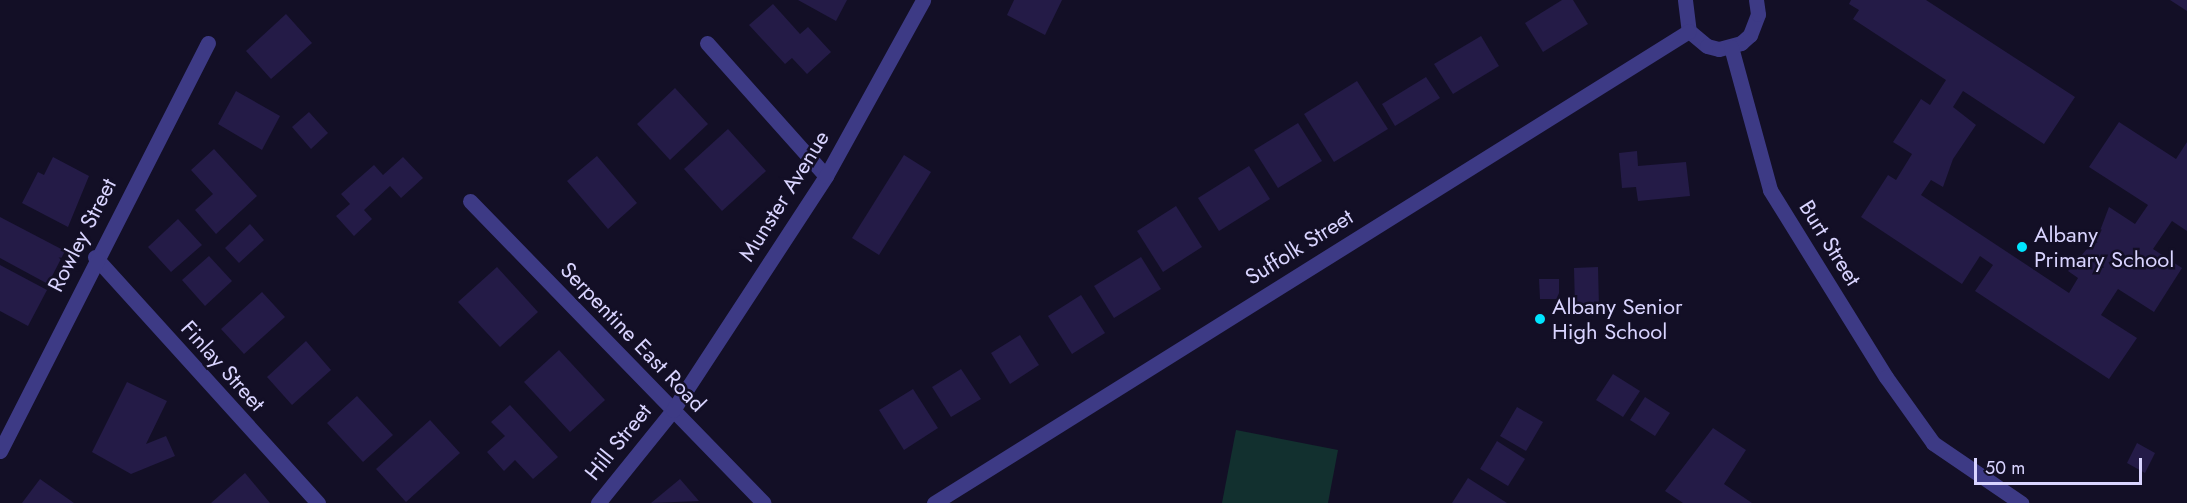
<!DOCTYPE html>
<html>
<head>
<meta charset="utf-8">
<style>
	body { margin:0 }
	#map { position:relative; width:2187px; height:503px; overflow:hidden; background:#130f26; font-family:Jost,sans-serif }
	div>[style] { position:absolute }
	[style*='--x'] { left:calc(var(--x)*1px); top:calc(var(--y)*1px); width:calc(var(--w)*1px); rotate:calc(var(--a)*1deg) }
	.green>* { inset:0; background:#12302f }
	.building>* { inset:0; background:#241b47 }
	.minor>* { height:15px; margin:-7.5px; padding:0 7.5px; transform-origin:7.5px; border-radius:7.5px; background:#3d3a85 }
	.dots>* { width:16px; height:16px; translate:-50% -50%; box-sizing:border-box; border:3px solid #130f26; border-radius:50% }
	span { translate:-50% -50%; white-space:nowrap; text-align:center; line-height:1.15; -webkit-text-stroke:5px #130f26; paint-order:stroke }
	.street-label { font-size:22px; color:#d9d4ff }
	.poi-label { font-size:22px; color:#d9d4ff }
	.left { translate:0 -50%; text-align:left }
	.scale { position:absolute; left:1974px; top:458px; width:168px; height:27px; box-sizing:border-box; border:3px solid #d9d4ff; border-top:0; padding-left:8px; font-size:18px; line-height:21px; white-space:nowrap; color:#d9d4ff; -webkit-text-stroke:4px #130f26; paint-order:stroke }
</style>
</head>
<body>
<div id="map">
	<div class="green">
		<div style="clip-path:polygon(1236px 430px,1338px 450px,1328px 503px,1222px 503px)"></div>
	</div>
	<div class="building">
		<div style="clip-path:polygon(798px 0,847px 0,836px 21px)"></div>
		<div style="clip-path:polygon(1014px 0,1062px 0,1045px 35px,1007px 15px)"></div>
		<div style="clip-path:polygon(1562px 0,1573px 0,1588px 24px,1543px 52px,1525px 23px)"></div>
		<div style="clip-path:polygon(1851px 0,1926px 0,2075px 97px,2044px 144px,1963px 91px,1953px 107px,1976px 125px,1953px 159px,1943px 187px,1931px 180px,1921px 195px,2069px 293px,2078px 278px,2068px 271px,2098px 236px,2109px 207px,2135px 224px,2148px 205px,2089px 167px,2119px 122px,2176px 159px,2187px 142px,2187px 231px,2172px 221px,2153px 249px,2182px 268px,2154px 312px,2118px 289px,2101px 315px,2137px 338px,2109px 379px,1975px 291px,1993px 265px,1980px 256px,1962px 284px,1861px 217px,1888px 175px,1896px 180px,1912px 154px,1893px 142px,1921px 99px,1930px 105px,1946px 80px,1853px 19px,1859px 10px,1849px 4px)"></div>
		<div style="clip-path:polygon(2170px 0,2187px 0,2187px 11px)"></div>
		<div style="clip-path:polygon(773px 4px,800px 34px,808px 27px,831px 52px,807px 74px,792px 58px,785px 64px,749px 25px)"></div>
		<div style="clip-path:polygon(286px 14px,312px 43px,271px 79px,246px 51px)"></div>
		<div style="clip-path:polygon(1481px 36px,1499px 66px,1453px 94px,1434px 64px)"></div>
		<div style="clip-path:polygon(1426px 77px,1440px 98px,1395px 126px,1382px 104px)"></div>
		<div style="clip-path:polygon(1357px 81px,1388px 129px,1334px 162px,1304px 114px)"></div>
		<div style="clip-path:polygon(675px 88px,708px 124px,670px 160px,637px 124px)"></div>
		<div style="clip-path:polygon(236px 91px,280px 116px,262px 150px,218px 124px)"></div>
		<div style="clip-path:polygon(309px 112px,328px 133px,311px 149px,292px 127px)"></div>
		<div style="clip-path:polygon(1298px 123px,1322px 161px,1278px 188px,1254px 150px)"></div>
		<div style="clip-path:polygon(728px 129px,766px 171px,722px 211px,684px 169px)"></div>
		<div style="clip-path:polygon(214px 149px,257px 196px,216px 234px,195px 210px,213px 194px,191px 170px)"></div>
		<div style="clip-path:polygon(1637px 151px,1638px 166px,1686px 162px,1690px 196px,1638px 201px,1636px 187px,1622px 188px,1619px 153px)"></div>
		<div style="clip-path:polygon(904px 155px,931px 172px,879px 255px,852px 238px)"></div>
		<div style="clip-path:polygon(597px 156px,637px 203px,608px 229px,567px 181px)"></div>
		<div style="clip-path:polygon(53px 157px,89px 176px,68px 227px,22px 203px,38px 172px,44px 175px)"></div>
		<div style="clip-path:polygon(403px 157px,423px 178px,401px 198px,390px 186px,364px 210px,372px 219px,354px 236px,336px 216px,350px 204px,341px 194px,374px 165px,383px 175px)"></div>
		<div style="clip-path:polygon(1249px 166px,1270px 199px,1219px 231px,1198px 198px)"></div>
		<div style="clip-path:polygon(1176px 206px,1202px 247px,1163px 272px,1137px 231px)"></div>
		<div style="clip-path:polygon(0 217px,65px 251px,48px 284px,0 258px)"></div>
		<div style="clip-path:polygon(178px 219px,202px 245px,171px 272px,148px 247px)"></div>
		<div style="clip-path:polygon(250px 224px,264px 240px,239px 263px,225px 248px)"></div>
		<div style="clip-path:polygon(209px 256px,232px 281px,205px 306px,182px 280px)"></div>
		<div style="clip-path:polygon(1141px 257px,1161px 289px,1114px 318px,1094px 286px)"></div>
		<div style="clip-path:polygon(0 265px,47px 290px,28px 326px,0 311px)"></div>
		<div style="clip-path:polygon(497px 267px,538px 312px,500px 347px,458px 302px)"></div>
		<div style="clip-path:polygon(1598px 267px,1599px 307px,1575px 307px,1574px 268px)"></div>
		<div style="clip-path:polygon(1539px 279px,1559px 279px,1559px 299px,1540px 299px)"></div>
		<div style="clip-path:polygon(262px 292px,285px 317px,244px 354px,221px 329px)"></div>
		<div style="clip-path:polygon(1081px 295px,1105px 333px,1072px 354px,1048px 316px)"></div>
		<div style="clip-path:polygon(1020px 335px,1039px 365px,1010px 384px,991px 353px)"></div>
		<div style="clip-path:polygon(306px 341px,331px 370px,292px 405px,267px 377px)"></div>
		<div style="clip-path:polygon(559px 350px,605px 400px,570px 432px,524px 382px)"></div>
		<div style="clip-path:polygon(961px 369px,981px 399px,951px 417px,932px 387px)"></div>
		<div style="clip-path:polygon(1613px 374px,1640px 391px,1623px 417px,1596px 400px)"></div>
		<div style="clip-path:polygon(127px 382px,167px 401px,146px 444px,166px 436px,175px 456px,131px 474px,92px 452px)"></div>
		<div style="clip-path:polygon(913px 389px,938px 428px,904px 450px,879px 410px)"></div>
		<div style="clip-path:polygon(357px 396px,393px 435px,363px 462px,327px 423px)"></div>
		<div style="clip-path:polygon(1645px 397px,1670px 413px,1655px 436px,1630px 420px)"></div>
		<div style="clip-path:polygon(510px 405px,558px 457px,533px 479px,515px 460px,504px 471px,487px 452px,505px 436px,491px 422px)"></div>
		<div style="clip-path:polygon(1517px 407px,1543px 422px,1526px 451px,1500px 436px)"></div>
		<div style="clip-path:polygon(430px 420px,460px 453px,406px 502px,376px 469px)"></div>
		<div style="clip-path:polygon(1713px 428px,1746px 450px,1724px 484px,1752px 503px,1683px 503px,1665px 491px)"></div>
		<div style="clip-path:polygon(1497px 441px,1525px 459px,1508px 486px,1480px 469px)"></div>
		<div style="clip-path:polygon(2137px 443px,2155px 453px,2145px 473px,2127px 463px)"></div>
		<div style="clip-path:polygon(245px 473px,270px 503px,211px 503px)"></div>
		<div style="clip-path:polygon(1468px 478px,1507px 503px,1452px 503px)"></div>
		<div style="clip-path:polygon(40px 479px,74px 503px,22px 503px)"></div>
		<div style="clip-path:polygon(680px 479px,699px 501px,651px 503px)"></div>
	</div>
	<div class="minor">
		<div style="--x:1685;--y:0;--w:31;--a:83"></div>
		<div style="--x:1689;--y:31;--w:23;--a:40"></div>
		<div style="--x:1707;--y:46;--w:12;--a:14"></div>
		<div style="--x:1719;--y:49;--w:23;--a:-15"></div>
		<div style="--x:1741;--y:43;--w:12;--a:-42"></div>
		<div style="--x:1750;--y:35;--w:22;--a:-69"></div>
		<div style="--x:1758;--y:14;--w:14;--a:-98"></div>
		<div style="--x:707;--y:43;--w:178;--a:48.2"></div>
		<div style="--x:1731;--y:47;--w:148;--a:74.7"></div>
		<div style="--x:1770;--y:190;--w:220;--a:58.2"></div>
		<div style="--x:1886;--y:377;--w:81;--a:54.5"></div>
		<div style="--x:1933;--y:443;--w:107;--a:34.3"></div>
		<div style="--x:470;--y:201;--w:421;--a:45.8"></div>
		<div style="--x:95;--y:257;--w:332;--a:47.8"></div>
		<div style="--x:0;--y:451;--w:458;--a:-63"></div>
		<div style="--x:598;--y:503;--w:119;--a:-51.1"></div>
		<div style="--x:673;--y:410;--w:280;--a:-56.8"></div>
		<div style="--x:826;--y:176;--w:201;--a:-61.1"></div>
		<div style="--x:934;--y:503;--w:890;--a:-32.01"></div>
	</div>
	<div class="dots">
		<div style="left:2022px;top:247px;background:#00e5ff"></div>
		<div style="left:1540px;top:319px;background:#00e5ff"></div>
	</div>
	<div class="street-label">
		<span style="left:784px;top:196px;rotate:-58deg">Munster Avenue</span>
		<span style="left:82px;top:235px;rotate:-63deg">Rowley Street</span>
		<span style="left:1830px;top:243px;rotate:58deg">Burt Street</span>
		<span style="left:1299px;top:247px;rotate:-32deg">Suffolk Street</span>
		<span style="left:633px;top:337px;rotate:46deg">Serpentine East Road</span>
		<span style="left:223px;top:366px;rotate:48deg">Finlay Street</span>
		<span style="left:618px;top:442px;rotate:-51deg">Hill Street</span>
	</div>
	<div class="poi-label">
		<span class="left" style="left:2034px;top:247px">Albany<br>Primary School</span>
		<span class="left" style="left:1552px;top:319px">Albany Senior<br>High School</span>
	</div>
	<div class="scale">50 m</div>
</div>
</body>
</html>
